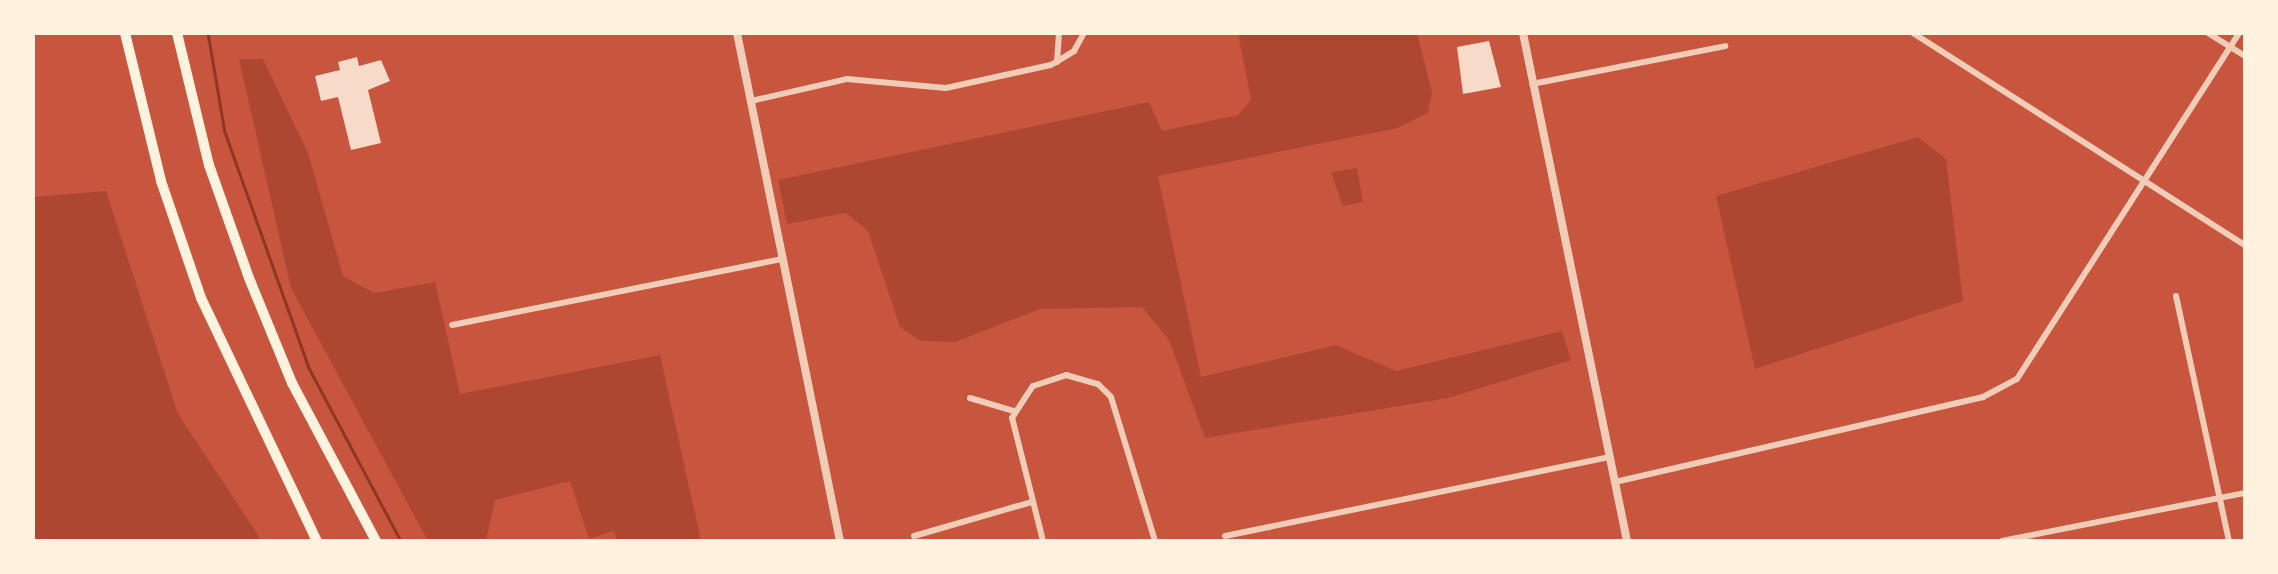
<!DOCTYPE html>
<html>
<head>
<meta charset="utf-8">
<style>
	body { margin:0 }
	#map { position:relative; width:2278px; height:574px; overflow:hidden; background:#c8553d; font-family:"Varela Round",sans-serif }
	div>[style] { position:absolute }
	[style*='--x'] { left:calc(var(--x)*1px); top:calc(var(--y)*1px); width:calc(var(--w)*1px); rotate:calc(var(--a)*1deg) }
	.green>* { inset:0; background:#ae4732 }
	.stream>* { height:2.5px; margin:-1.25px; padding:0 1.25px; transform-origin:1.25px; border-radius:1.25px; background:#8f3625 }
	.building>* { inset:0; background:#f7dbc8 }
	.minor>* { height:6px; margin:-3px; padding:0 3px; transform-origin:3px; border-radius:3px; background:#f1ccb7 }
	.tertiary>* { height:8px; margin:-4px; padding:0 4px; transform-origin:4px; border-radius:4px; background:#f1ccb7 }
	.motorway>* { height:10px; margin:-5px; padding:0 5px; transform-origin:5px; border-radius:5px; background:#fff3e0 }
	span { translate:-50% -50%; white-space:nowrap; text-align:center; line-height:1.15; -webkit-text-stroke:5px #fff3e0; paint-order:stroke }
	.frame { position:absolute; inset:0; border:35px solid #fff3e0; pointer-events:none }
</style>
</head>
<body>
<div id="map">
	<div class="green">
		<div style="clip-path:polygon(1238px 33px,1417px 33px,1432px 93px,1428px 113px,1398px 128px,1158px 176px,1201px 377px,1336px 345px,1396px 371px,1562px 331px,1571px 360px,1448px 398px,1205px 438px,1169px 340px,1142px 307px,1040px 309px,955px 342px,921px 341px,900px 327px,868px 231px,846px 213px,787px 224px,778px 180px,1149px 102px,1162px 131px,1238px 115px,1251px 100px)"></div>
		<div style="clip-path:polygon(239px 59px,263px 59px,308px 153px,343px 276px,374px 293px,435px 282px,460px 394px,660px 355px,701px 541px,617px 541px,614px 531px,589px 539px,570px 481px,495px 500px,486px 541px,428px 541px,291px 288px)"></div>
		<div style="clip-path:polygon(1918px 137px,1946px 159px,1963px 301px,1755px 369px,1716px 196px)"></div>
		<div style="clip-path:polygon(1357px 168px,1363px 202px,1343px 206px,1331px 172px)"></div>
		<div style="clip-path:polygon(106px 191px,178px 414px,262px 541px,33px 541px,33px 197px)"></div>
	</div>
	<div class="stream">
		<div style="--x:208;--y:33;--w:100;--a:80.3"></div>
		<div style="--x:225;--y:132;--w:251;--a:70.4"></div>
		<div style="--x:309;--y:368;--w:196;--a:62"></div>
	</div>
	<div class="building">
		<div style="clip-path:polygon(1489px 41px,1501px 87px,1463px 94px,1457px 47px)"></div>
		<div style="clip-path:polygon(357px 57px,359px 66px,381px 60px,390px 81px,368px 90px,381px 143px,351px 150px,338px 97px,321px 101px,315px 76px,340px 70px,338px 62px)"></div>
	</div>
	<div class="minor">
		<div style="--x:1913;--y:33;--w:394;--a:32.6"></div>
		<div style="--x:2208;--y:33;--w:44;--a:31.9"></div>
		<div style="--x:1057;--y:62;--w:29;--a:-86"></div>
		<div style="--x:1532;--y:84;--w:197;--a:-11.1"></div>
		<div style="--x:751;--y:101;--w:98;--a:-12.9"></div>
		<div style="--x:847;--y:79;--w:99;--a:5.2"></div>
		<div style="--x:946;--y:88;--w:107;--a:-12.4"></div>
		<div style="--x:1051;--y:65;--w:27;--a:-31"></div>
		<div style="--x:1074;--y:51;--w:21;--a:-61"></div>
		<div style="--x:2176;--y:296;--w:251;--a:77.8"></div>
		<div style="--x:452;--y:325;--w:336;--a:-11.3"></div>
		<div style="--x:970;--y:398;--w:46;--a:16.5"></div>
		<div style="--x:1615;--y:482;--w:378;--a:-13"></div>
		<div style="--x:1983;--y:397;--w:38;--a:-28"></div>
		<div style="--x:2017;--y:379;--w:411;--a:-57.3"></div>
		<div style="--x:914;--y:536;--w:123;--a:-16.1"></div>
		<div style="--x:1225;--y:536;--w:392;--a:-11.6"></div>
		<div style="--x:1043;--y:541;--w:127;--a:-104.1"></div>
		<div style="--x:1012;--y:418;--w:38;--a:-57"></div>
		<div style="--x:1033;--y:386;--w:35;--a:-18"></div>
		<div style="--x:1066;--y:375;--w:33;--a:16"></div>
		<div style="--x:1098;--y:384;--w:18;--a:45"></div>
		<div style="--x:1111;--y:397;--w:151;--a:73"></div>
		<div style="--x:2002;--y:541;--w:248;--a:-11.2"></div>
	</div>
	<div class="tertiary">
		<div style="--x:737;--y:33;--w:518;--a:78.54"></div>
		<div style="--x:1523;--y:33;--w:519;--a:78.43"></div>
	</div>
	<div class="motorway">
		<div style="--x:125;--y:33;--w:152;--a:76.3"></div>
		<div style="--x:161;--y:181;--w:124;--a:71.1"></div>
		<div style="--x:201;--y:298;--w:269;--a:64.5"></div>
		<div style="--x:177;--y:33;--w:136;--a:76.4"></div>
		<div style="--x:209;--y:165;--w:120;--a:70.5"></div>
		<div style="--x:249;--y:278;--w:113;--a:67.7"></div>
		<div style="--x:292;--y:383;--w:179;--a:62"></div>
	</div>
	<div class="frame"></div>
</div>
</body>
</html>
